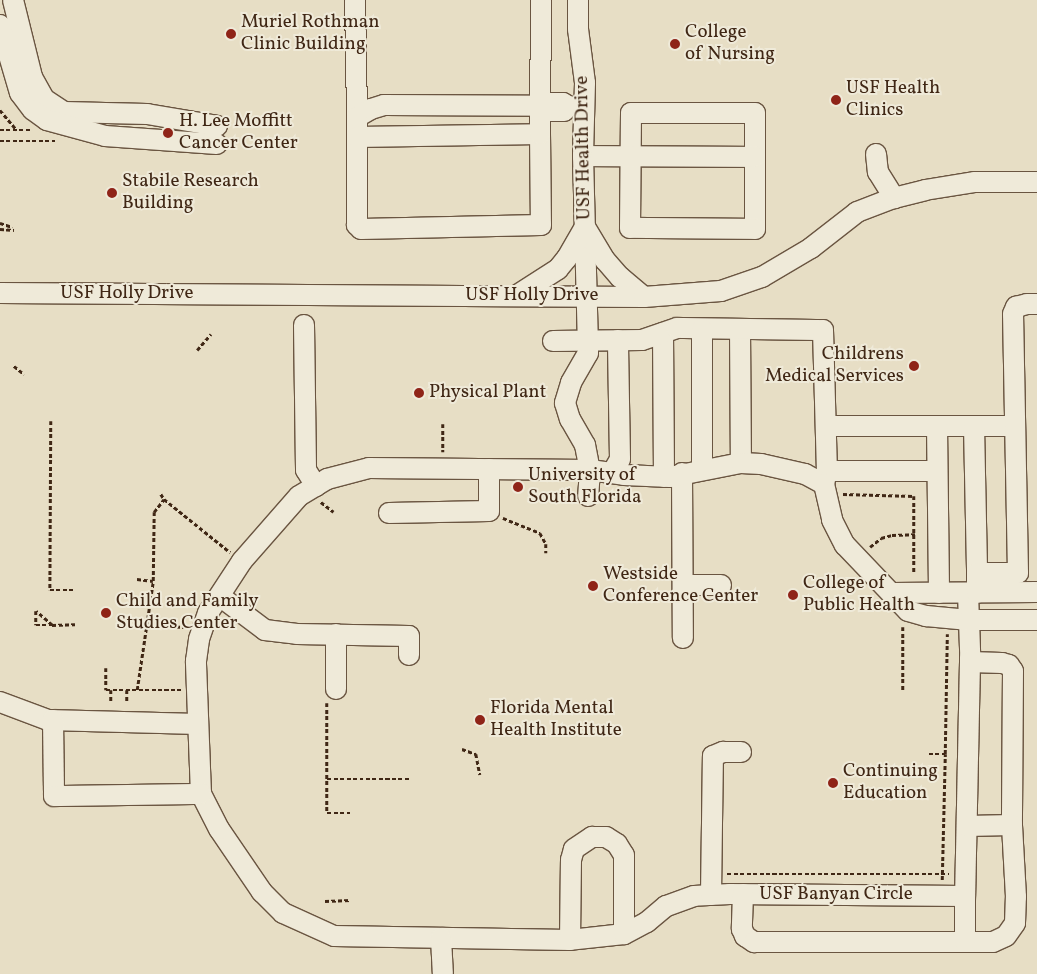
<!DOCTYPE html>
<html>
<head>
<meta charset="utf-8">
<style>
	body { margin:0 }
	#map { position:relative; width:1037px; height:974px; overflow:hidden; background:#e7dec5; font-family:Vollkorn,serif }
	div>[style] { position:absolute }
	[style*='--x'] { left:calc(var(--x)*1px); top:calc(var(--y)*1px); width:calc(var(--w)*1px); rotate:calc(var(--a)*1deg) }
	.path>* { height:2.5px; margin-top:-1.25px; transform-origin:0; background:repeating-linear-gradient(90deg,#402715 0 4px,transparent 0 6.5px) }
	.roads { filter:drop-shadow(1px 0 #6a5541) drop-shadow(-1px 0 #6a5541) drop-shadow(0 1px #6a5541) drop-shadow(0 -1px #6a5541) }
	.minor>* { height:20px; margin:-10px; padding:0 10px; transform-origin:10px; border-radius:10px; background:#efead9 }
	.dots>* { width:14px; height:14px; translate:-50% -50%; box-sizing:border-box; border:2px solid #efead9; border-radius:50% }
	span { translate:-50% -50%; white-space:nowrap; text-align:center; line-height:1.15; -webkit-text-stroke:4px #efead9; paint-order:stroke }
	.poi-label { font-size:19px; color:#402715 }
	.left { translate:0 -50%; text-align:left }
	.right { translate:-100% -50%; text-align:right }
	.street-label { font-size:19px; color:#402715 }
</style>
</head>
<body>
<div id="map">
	<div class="path">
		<div style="--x:0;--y:110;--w:26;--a:50"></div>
		<div style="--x:0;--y:130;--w:30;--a:0"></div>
		<div style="--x:0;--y:141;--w:55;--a:0"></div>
		<div style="--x:0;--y:223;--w:13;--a:18"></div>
		<div style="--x:0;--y:229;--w:14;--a:4"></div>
		<div style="--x:197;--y:350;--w:21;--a:-49"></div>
		<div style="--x:14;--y:366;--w:13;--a:39"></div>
		<div style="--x:51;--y:421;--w:169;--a:90.3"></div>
		<div style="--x:50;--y:590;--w:25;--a:0"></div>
		<div style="--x:443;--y:424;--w:28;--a:90"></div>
		<div style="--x:161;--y:494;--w:6;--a:59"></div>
		<div style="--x:843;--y:494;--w:71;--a:1.6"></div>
		<div style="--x:914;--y:496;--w:76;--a:90"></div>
		<div style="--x:321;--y:502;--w:16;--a:38"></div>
		<div style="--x:503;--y:518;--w:40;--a:22"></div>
		<div style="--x:540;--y:533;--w:13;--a:61"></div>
		<div style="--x:546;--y:544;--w:9;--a:90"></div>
		<div style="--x:870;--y:547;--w:14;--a:-39"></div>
		<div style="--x:881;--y:538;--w:11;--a:-15"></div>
		<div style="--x:892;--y:535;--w:23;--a:-2"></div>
		<div style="--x:137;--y:579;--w:16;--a:7"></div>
		<div style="--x:153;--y:581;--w:69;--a:-89.2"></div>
		<div style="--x:154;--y:512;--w:16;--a:-52"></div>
		<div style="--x:164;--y:499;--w:85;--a:38.8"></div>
		<div style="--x:52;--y:625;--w:21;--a:-139"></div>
		<div style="--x:36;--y:611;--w:14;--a:90"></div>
		<div style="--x:36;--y:625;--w:16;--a:0"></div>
		<div style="--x:52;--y:625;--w:23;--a:-2"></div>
		<div style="--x:137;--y:625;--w:50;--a:2.3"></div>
		<div style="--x:903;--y:627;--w:63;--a:90"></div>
		<div style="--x:106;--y:668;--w:22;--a:90"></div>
		<div style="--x:106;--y:690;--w:75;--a:0"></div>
		<div style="--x:111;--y:690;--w:11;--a:90"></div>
		<div style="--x:127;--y:690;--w:11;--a:90"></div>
		<div style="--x:137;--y:690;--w:110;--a:-81.6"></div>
		<div style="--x:327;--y:703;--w:110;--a:90"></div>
		<div style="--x:327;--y:813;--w:23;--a:0"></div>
		<div style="--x:462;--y:749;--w:15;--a:20"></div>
		<div style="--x:476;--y:754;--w:21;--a:79"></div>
		<div style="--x:929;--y:754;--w:16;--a:0"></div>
		<div style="--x:945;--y:754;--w:120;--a:-89"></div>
		<div style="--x:327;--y:779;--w:82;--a:0"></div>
		<div style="--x:727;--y:874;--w:222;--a:0"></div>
		<div style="--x:942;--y:880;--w:126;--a:-88.6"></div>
		<div style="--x:325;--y:901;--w:26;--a:-2"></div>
	</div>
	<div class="roads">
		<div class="minor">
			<div style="--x:13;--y:0;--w:79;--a:76.1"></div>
			<div style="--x:32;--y:77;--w:25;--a:61"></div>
			<div style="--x:44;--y:99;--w:24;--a:33"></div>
			<div style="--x:64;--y:112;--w:83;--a:1.4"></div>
			<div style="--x:147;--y:114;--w:71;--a:9.7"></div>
			<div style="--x:355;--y:0;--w:117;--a:89"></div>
			<div style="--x:578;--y:0;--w:29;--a:90"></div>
			<div style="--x:578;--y:29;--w:54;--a:82.6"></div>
			<div style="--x:585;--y:83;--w:73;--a:91.6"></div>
			<div style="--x:583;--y:156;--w:185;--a:88.5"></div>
			<div style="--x:588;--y:341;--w:12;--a:90"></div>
			<div style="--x:588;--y:353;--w:34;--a:120"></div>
			<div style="--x:571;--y:383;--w:21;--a:107"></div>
			<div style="--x:565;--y:403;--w:17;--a:73"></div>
			<div style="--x:570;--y:419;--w:30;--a:60"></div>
			<div style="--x:585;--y:445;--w:25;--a:79"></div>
			<div style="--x:590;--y:470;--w:26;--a:94"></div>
			<div style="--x:0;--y:25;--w:71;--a:73.6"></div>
			<div style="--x:20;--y:93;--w:21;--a:53"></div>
			<div style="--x:33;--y:110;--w:17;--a:36"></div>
			<div style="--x:47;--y:120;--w:60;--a:15.4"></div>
			<div style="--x:105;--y:136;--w:112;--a:4.1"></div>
			<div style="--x:631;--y:113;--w:124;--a:0"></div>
			<div style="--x:755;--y:113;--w:116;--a:90"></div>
			<div style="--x:755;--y:229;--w:125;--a:-179.5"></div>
			<div style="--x:630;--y:228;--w:115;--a:-89.5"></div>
			<div style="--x:540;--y:134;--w:91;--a:89.4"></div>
			<div style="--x:541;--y:225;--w:180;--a:178.7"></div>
			<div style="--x:361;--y:229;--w:6;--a:-135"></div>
			<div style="--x:357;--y:225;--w:108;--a:-90"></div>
			<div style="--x:357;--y:117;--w:16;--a:-30"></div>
			<div style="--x:371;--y:109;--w:14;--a:-17"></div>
			<div style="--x:384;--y:105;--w:164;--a:0.3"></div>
			<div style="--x:548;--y:106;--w:3;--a:-72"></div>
			<div style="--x:549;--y:103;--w:14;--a:0"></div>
			<div style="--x:563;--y:103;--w:6;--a:31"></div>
			<div style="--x:568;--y:106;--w:6;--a:129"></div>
			<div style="--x:564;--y:111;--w:14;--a:180"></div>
			<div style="--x:550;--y:111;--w:5;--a:-112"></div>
			<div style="--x:357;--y:137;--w:183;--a:-0.9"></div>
			<div style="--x:540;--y:134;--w:134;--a:-89.6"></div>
			<div style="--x:876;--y:154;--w:18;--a:84"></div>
			<div style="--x:878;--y:172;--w:31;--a:58"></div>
			<div style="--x:583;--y:156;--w:172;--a:0.3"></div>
			<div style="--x:585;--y:227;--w:39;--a:59"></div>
			<div style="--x:605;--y:260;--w:23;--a:49"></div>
			<div style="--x:620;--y:277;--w:31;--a:40"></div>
			<div style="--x:0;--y:293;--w:644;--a:0.36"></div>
			<div style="--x:644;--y:297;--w:77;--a:-4.5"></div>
			<div style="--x:721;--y:291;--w:43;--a:-18.9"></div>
			<div style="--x:762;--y:277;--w:57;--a:-30.6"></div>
			<div style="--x:811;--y:248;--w:58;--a:-38"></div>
			<div style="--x:857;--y:212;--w:40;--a:-21"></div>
			<div style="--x:894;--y:198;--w:32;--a:-14"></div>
			<div style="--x:925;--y:190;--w:51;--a:-9.1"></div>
			<div style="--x:975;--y:182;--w:62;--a:0"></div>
			<div style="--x:516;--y:296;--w:50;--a:-32.7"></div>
			<div style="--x:558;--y:269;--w:14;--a:-51"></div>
			<div style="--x:567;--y:258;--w:34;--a:-60"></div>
			<div style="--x:304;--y:325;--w:145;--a:89.2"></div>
			<div style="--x:306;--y:470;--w:19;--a:58"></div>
			<div style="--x:740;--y:329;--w:134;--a:89.6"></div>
			<div style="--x:663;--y:333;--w:144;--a:89.6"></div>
			<div style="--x:553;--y:341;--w:89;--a:-0.6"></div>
			<div style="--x:642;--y:340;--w:37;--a:-19"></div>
			<div style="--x:677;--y:328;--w:146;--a:0.8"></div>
			<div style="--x:823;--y:330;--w:141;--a:88.4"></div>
			<div style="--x:827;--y:471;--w:13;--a:103"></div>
			<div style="--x:826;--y:426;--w:189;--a:0"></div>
			<div style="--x:937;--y:426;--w:167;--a:89.3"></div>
			<div style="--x:974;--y:426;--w:147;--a:88.8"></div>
			<div style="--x:702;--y:469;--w:140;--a:-90"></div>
			<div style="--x:827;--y:471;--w:110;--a:0"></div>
			<div style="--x:612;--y:473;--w:16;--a:-60"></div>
			<div style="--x:620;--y:459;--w:119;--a:-91"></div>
			<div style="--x:682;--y:473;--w:165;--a:89.7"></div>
			<div style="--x:389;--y:513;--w:100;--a:-1.1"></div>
			<div style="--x:489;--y:511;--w:42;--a:-90"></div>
			<div style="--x:683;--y:585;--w:38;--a:0"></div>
			<div style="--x:892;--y:593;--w:145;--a:-0.4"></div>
			<div style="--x:968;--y:593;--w:27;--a:88"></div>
			<div style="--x:969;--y:620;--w:37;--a:88"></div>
			<div style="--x:970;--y:657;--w:5;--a:90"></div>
			<div style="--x:970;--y:662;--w:234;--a:91.2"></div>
			<div style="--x:965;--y:896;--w:235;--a:-179.5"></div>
			<div style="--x:730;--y:894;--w:36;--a:177"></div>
			<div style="--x:694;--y:896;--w:30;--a:160"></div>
			<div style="--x:666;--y:906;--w:25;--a:140"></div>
			<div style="--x:647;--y:922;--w:26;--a:152"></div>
			<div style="--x:624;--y:934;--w:54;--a:173.7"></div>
			<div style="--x:570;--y:940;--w:236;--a:-179"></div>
			<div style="--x:334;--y:936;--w:56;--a:-155.7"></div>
			<div style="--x:283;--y:913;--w:30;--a:-135"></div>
			<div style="--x:262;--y:892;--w:76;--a:-124.3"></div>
			<div style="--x:219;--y:829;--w:39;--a:-117"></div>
			<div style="--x:201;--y:794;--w:133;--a:-92.2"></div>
			<div style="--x:196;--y:661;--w:22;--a:-82"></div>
			<div style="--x:199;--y:639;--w:28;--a:-71"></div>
			<div style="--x:208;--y:613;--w:62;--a:-56.8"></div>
			<div style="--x:242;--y:561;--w:86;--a:-48.8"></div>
			<div style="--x:299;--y:496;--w:33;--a:-31"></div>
			<div style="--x:327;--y:479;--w:43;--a:-14.7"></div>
			<div style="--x:369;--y:468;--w:221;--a:0.5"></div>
			<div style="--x:590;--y:470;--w:34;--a:8"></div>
			<div style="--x:624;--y:475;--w:46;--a:2.5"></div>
			<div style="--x:670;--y:477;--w:72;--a:-11.2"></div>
			<div style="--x:741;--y:463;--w:20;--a:3"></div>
			<div style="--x:761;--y:464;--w:45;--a:12.8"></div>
			<div style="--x:805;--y:474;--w:21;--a:28"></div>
			<div style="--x:824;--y:484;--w:37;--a:77"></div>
			<div style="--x:832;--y:520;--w:28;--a:63"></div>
			<div style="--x:845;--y:545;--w:91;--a:46.3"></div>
			<div style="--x:908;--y:611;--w:19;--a:16"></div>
			<div style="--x:926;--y:616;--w:43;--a:5.3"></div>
			<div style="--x:969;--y:620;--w:68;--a:0"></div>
			<div style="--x:977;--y:593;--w:20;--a:-90"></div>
			<div style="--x:977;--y:573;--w:41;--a:0"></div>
			<div style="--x:1018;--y:573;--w:259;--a:-91.1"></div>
			<div style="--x:1013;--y:314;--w:8;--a:-67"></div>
			<div style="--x:1016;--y:307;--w:11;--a:-15"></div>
			<div style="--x:1027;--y:304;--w:10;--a:0"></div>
			<div style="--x:221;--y:597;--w:55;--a:36.9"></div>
			<div style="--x:265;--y:630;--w:32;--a:7"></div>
			<div style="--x:297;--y:634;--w:112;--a:1"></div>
			<div style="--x:409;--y:636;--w:19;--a:90"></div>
			<div style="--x:336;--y:634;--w:55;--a:90"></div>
			<div style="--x:970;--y:662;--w:32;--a:2"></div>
			<div style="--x:1002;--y:663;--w:7;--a:16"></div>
			<div style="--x:1009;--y:665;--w:7;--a:56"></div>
			<div style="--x:1013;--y:671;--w:154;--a:90.4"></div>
			<div style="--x:0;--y:702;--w:51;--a:20.6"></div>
			<div style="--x:48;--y:720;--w:150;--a:1.5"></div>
			<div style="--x:53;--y:720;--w:76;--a:89.2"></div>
			<div style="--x:54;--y:796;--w:147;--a:-0.8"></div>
			<div style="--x:743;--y:894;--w:35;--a:92"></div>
			<div style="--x:742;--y:929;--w:8;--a:67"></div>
			<div style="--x:745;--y:936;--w:11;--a:34"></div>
			<div style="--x:754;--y:942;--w:239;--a:0"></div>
			<div style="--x:993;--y:942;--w:14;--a:-25"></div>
			<div style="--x:1006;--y:936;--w:16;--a:-55"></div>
			<div style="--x:1015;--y:923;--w:26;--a:-88"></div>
			<div style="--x:1016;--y:897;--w:72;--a:-93.2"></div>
			<div style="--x:1012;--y:825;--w:45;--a:178.7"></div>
			<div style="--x:711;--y:895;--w:139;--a:-89.2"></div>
			<div style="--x:713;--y:756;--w:11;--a:-22"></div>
			<div style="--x:723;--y:752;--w:18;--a:0"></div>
			<div style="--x:441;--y:938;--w:36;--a:87"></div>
			<div style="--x:570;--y:940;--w:80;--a:-89.3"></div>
			<div style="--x:571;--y:860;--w:11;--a:-75"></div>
			<div style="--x:574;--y:849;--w:22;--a:-34"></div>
			<div style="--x:592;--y:837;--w:14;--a:0"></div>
			<div style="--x:606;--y:837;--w:13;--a:32"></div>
			<div style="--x:617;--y:844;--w:13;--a:58"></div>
			<div style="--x:624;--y:855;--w:79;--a:90"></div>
			<div style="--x:965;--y:942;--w:46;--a:-90"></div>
		</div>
	</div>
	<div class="dots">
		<div style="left:231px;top:34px;background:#8f2418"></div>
		<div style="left:675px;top:44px;background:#8f2418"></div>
		<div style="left:836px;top:100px;background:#8f2418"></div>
		<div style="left:168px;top:133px;background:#8f2418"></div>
		<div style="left:112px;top:193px;background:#8f2418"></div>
		<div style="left:914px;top:366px;background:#8f2418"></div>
		<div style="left:419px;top:393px;background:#8f2418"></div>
		<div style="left:518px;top:487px;background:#8f2418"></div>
		<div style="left:593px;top:586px;background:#8f2418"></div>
		<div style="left:793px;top:595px;background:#8f2418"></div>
		<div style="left:106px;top:613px;background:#8f2418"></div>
		<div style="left:480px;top:720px;background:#8f2418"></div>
		<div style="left:833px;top:783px;background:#8f2418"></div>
	</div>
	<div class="poi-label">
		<span class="left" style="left:241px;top:34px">Muriel Rothman<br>Clinic Building</span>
		<span class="left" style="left:685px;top:44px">College<br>of Nursing</span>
		<span class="left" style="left:846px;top:100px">USF Health<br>Clinics</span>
		<span class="left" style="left:179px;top:133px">H. Lee Moffitt<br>Cancer Center</span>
		<span class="left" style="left:122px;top:193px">Stabile Research<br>Building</span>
		<span class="right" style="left:904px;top:366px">Childrens<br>Medical Services</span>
		<span class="left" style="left:429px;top:393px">Physical Plant</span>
		<span class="left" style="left:528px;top:487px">University of<br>South Florida</span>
		<span class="left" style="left:603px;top:586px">Westside<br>Conference Center</span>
		<span class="left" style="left:803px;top:595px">College of<br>Public Health</span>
		<span class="left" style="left:116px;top:613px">Child and Family<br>Studies Center</span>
		<span class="left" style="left:490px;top:720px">Florida Mental<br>Health Institute</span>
		<span class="left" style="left:843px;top:783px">Continuing<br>Education</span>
	</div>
	<div class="street-label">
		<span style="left:584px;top:148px;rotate:-91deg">USF Health Drive</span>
		<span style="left:127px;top:294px">USF Holly Drive</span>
		<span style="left:532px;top:296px">USF Holly Drive</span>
		<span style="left:836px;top:895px">USF Banyan Circle</span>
	</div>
</div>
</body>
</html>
